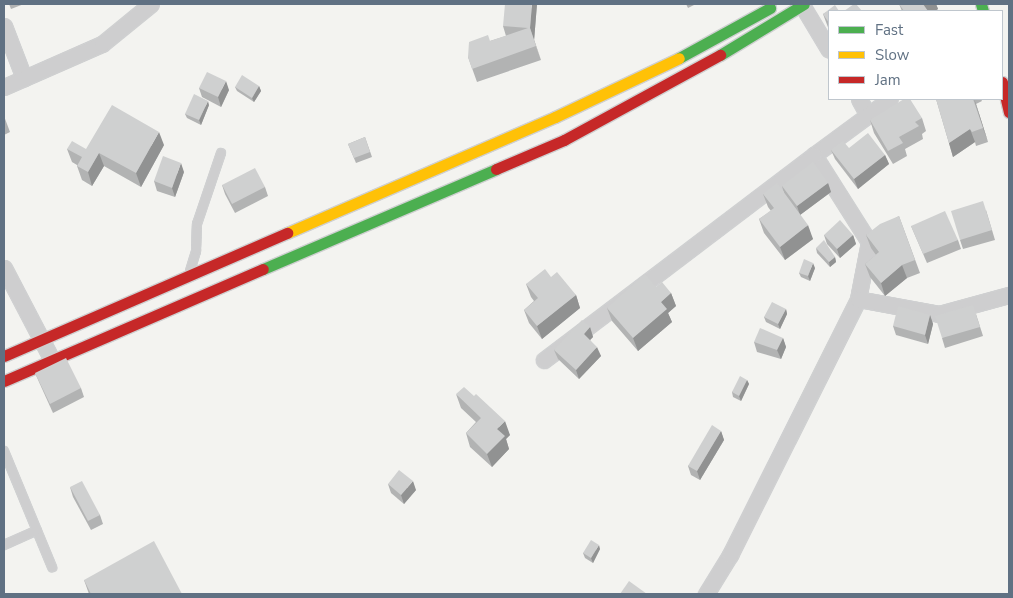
<!DOCTYPE html>
<html>
<head>
<meta charset="utf-8">
<style>
	body { margin:0 }
	#map { position:relative; width:1013px; height:598px; overflow:hidden; background:#f3f3f0; font-family:"Nunito Sans",sans-serif }
	div>[style] { position:absolute }
	[style*='--x'] { left:calc(var(--x)*1px); top:calc(var(--y)*1px); width:calc(var(--w)*1px); rotate:calc(var(--a)*1deg) }
	.roads { filter:drop-shadow(1px 0 #cfd0d1) drop-shadow(-1px 0 #cfd0d1) drop-shadow(0 1px #cfd0d1) drop-shadow(0 -1px #cfd0d1) }
	.lane>* { height:8px; margin:-4px; padding:0 4px; transform-origin:4px; border-radius:4px; background:#cececf }
	.street>* { height:15px; margin:-7.5px; padding:0 7.5px; transform-origin:7.5px; border-radius:7.5px; background:#cececf }
	.fast>* { height:11px; margin:-5.5px; padding:0 5.5px; transform-origin:5.5px; border-radius:5.5px; background:#4caf50 }
	.slow>* { height:11px; margin:-5.5px; padding:0 5.5px; transform-origin:5.5px; border-radius:5.5px; background:#ffc107 }
	.jam>* { height:11px; margin:-5.5px; padding:0 5.5px; transform-origin:5.5px; border-radius:5.5px; background:#c62828 }
	.wall>* { inset:0; background:#b2b3b3 }
	.shaded-wall>* { inset:0; background:#919292 }
	.building>* { inset:0; background:#cfd0d0 }
	span { translate:-50% -50%; white-space:nowrap; text-align:center; line-height:1.15; -webkit-text-stroke:5px #fff; paint-order:stroke }
	.frame { position:absolute; inset:0; border:5px solid #607183; pointer-events:none }
	.legend { position:absolute; left:828px; top:10px; width:175px; height:90px; box-sizing:border-box; background:#fff; border:1px solid #bfc6cd; margin:0; padding:6px 9px; list-style:none; font-size:15px; color:#607183 }
	.legend li { display:flex; align-items:center; gap:10px; height:25px }
	.legend b { width:25px; border:1px solid #bfc6cd }
</style>
</head>
<body>
<div id="map">
	<div class="roads">
		<div class="lane">
			<div style="--x:190;--y:271;--w:21;--a:-73"></div>
			<div style="--x:196;--y:251;--w:27;--a:-88"></div>
			<div style="--x:197;--y:224;--w:75;--a:-71.3"></div>
			<div style="--x:4;--y:451;--w:126;--a:67.5"></div>
			<div style="--x:4;--y:545;--w:36;--a:-24"></div>
		</div>
		<div class="street">
			<div style="--x:802;--y:5;--w:52;--a:59"></div>
			<div style="--x:4;--y:26;--w:56;--a:69"></div>
			<div style="--x:4;--y:87;--w:107;--a:-23.7"></div>
			<div style="--x:102;--y:44;--w:63;--a:-39.2"></div>
			<div style="--x:859;--y:99;--w:18;--a:61"></div>
			<div style="--x:4;--y:268;--w:104;--a:62.4"></div>
			<div style="--x:858;--y:299;--w:58;--a:-79.1"></div>
			<div style="--x:869;--y:242;--w:103;--a:-122.3"></div>
			<div style="--x:814;--y:155;--w:94;--a:-36.4"></div>
			<div style="--x:544;--y:360;--w:339;--a:-37.2"></div>
			<div style="--x:706;--y:594;--w:46;--a:-58.4"></div>
			<div style="--x:730;--y:555;--w:286;--a:-63.4"></div>
			<div style="--x:858;--y:299;--w:82;--a:10.5"></div>
			<div style="--x:939;--y:314;--w:73;--a:-15.2"></div>
		</div>
		<div class="fast">
			<div style="--x:981;--y:4;--w:7;--a:74"></div>
			<div style="--x:720;--y:55;--w:98;--a:-31.3"></div>
			<div style="--x:679;--y:58;--w:104;--a:-28.8"></div>
			<div style="--x:263;--y:269;--w:254;--a:-23.2"></div>
		</div>
		<div class="slow">
			<div style="--x:287;--y:233;--w:292;--a:-23.4"></div>
			<div style="--x:555;--y:117;--w:137;--a:-25.4"></div>
		</div>
		<div class="jam">
			<div style="--x:1002;--y:82;--w:31;--a:77"></div>
			<div style="--x:496;--y:169;--w:74;--a:-23.1"></div>
			<div style="--x:564;--y:140;--w:178;--a:-28.6"></div>
			<div style="--x:4;--y:356;--w:309;--a:-23.5"></div>
			<div style="--x:4;--y:381;--w:282;--a:-23.4"></div>
		</div>
	</div>
	<div class="wall">
		<div style="clip-path:polygon(9px 4px,24px 4px,11px 9px)"></div>
		<div style="clip-path:polygon(537px 4px,534px 41px,541px 60px,477px 82px,468px 57px,490px 41px,506px 36px,503px 26px)"></div>
		<div style="clip-path:polygon(686px 4px,696px 4px,688px 8px)"></div>
		<div style="clip-path:polygon(899px 4px,936px 4px,938px 9px,935px 11px,902px 11px)"></div>
		<div style="clip-path:polygon(829px 11px,829px 30px,823px 14px)"></div>
		<div style="clip-path:polygon(259px 86px,261px 91px,254px 102px,237px 91px,235px 87px)"></div>
		<div style="clip-path:polygon(199px 88px,229px 90px,221px 107px,202px 97px)"></div>
		<div style="clip-path:polygon(936px 99px,981px 99px,982px 101px,976px 104px,988px 142px,976px 146px,975px 142px,953px 157px)"></div>
		<div style="clip-path:polygon(209px 105px,201px 125px,187px 118px,185px 114px)"></div>
		<div style="clip-path:polygon(4px 116px,10px 132px,4px 135px)"></div>
		<div style="clip-path:polygon(922px 118px,926px 131px,922px 134px,923px 139px,905px 149px,907px 156px,893px 164px,874px 133px,870px 120px)"></div>
		<div style="clip-path:polygon(365px 137px,372px 157px,356px 163px,348px 144px)"></div>
		<div style="clip-path:polygon(164px 145px,141px 187px,104px 166px,92px 186px,82px 180px,77px 166px,77px 165px,72px 162px,67px 149px,86px 149px)"></div>
		<div style="clip-path:polygon(849px 148px,885px 155px,889px 164px,858px 189px,835px 159px,831px 150px)"></div>
		<div style="clip-path:polygon(184px 172px,175px 197px,157px 191px,154px 181px)"></div>
		<div style="clip-path:polygon(828px 183px,831px 192px,800px 215px,813px 239px,785px 260px,764px 233px,759px 219px,771px 211px,768px 207px,763px 194px,784px 194px,782px 186px)"></div>
		<div style="clip-path:polygon(222px 185px,265px 187px,268px 196px,235px 213px,225px 194px)"></div>
		<div style="clip-path:polygon(986px 210px,995px 240px,963px 249px,960px 240px)"></div>
		<div style="clip-path:polygon(899px 216px,920px 273px,907px 278px,885px 296px,870px 277px,865px 264px,876px 255px,871px 248px,866px 235px)"></div>
		<div style="clip-path:polygon(911px 226px,958px 240px,961px 249px,927px 263px)"></div>
		<div style="clip-path:polygon(824px 235px,853px 235px,856px 244px,840px 258px,827px 244px)"></div>
		<div style="clip-path:polygon(816px 248px,835px 257px,836px 262px,830px 267px,817px 253px)"></div>
		<div style="clip-path:polygon(815px 268px,810px 281px,801px 277px,799px 273px)"></div>
		<div style="clip-path:polygon(551px 277px,576px 295px,580px 308px,542px 339px,529px 323px,524px 310px,534px 301px,531px 297px,526px 284px)"></div>
		<div style="clip-path:polygon(656px 287px,671px 293px,676px 306px,668px 313px,672px 322px,638px 351px,612px 321px,607px 308px)"></div>
		<div style="clip-path:polygon(786px 309px,787px 314px,780px 329px,766px 322px,764px 317px)"></div>
		<div style="clip-path:polygon(976px 314px,983px 336px,945px 348px,942px 338px)"></div>
		<div style="clip-path:polygon(930px 315px,933px 324px,928px 344px,896px 335px,893px 326px)"></div>
		<div style="clip-path:polygon(590px 327px,593px 337px,590px 340px,601px 356px,579px 379px,558px 359px,554px 350px)"></div>
		<div style="clip-path:polygon(783px 338px,786px 347px,781px 359px,757px 352px,754px 342px)"></div>
		<div style="clip-path:polygon(35px 373px,81px 388px,84px 397px,53px 413px,39px 382px)"></div>
		<div style="clip-path:polygon(747px 380px,749px 384px,741px 401px,733px 397px,732px 392px)"></div>
		<div style="clip-path:polygon(456px 394px,510px 435px,506px 439px,509px 449px,492px 467px,470px 447px,466px 433px,476px 422px,461px 408px)"></div>
		<div style="clip-path:polygon(721px 431px,724px 440px,700px 480px,691px 475px,688px 466px)"></div>
		<div style="clip-path:polygon(388px 484px,416px 490px,404px 504px,391px 493px)"></div>
		<div style="clip-path:polygon(70px 487px,100px 515px,103px 524px,91px 530px,73px 497px)"></div>
		<div style="clip-path:polygon(600px 549px,593px 563px,585px 558px,583px 553px)"></div>
		<div style="clip-path:polygon(84px 580px,182px 594px,89px 594px)"></div>
	</div>
	<div class="shaded-wall">
		<div style="clip-path:polygon(532px 4px,537px 4px,534px 41px,541px 60px,530px 28px)"></div>
		<div style="clip-path:polygon(922px 4px,936px 4px,938px 9px,935px 11px,925px 11px)"></div>
		<div style="clip-path:polygon(226px 81px,229px 90px,221px 107px,218px 97px)"></div>
		<div style="clip-path:polygon(259px 86px,261px 91px,254px 102px,252px 98px)"></div>
		<div style="clip-path:polygon(974px 99px,976px 104px,988px 142px,983px 128px)"></div>
		<div style="clip-path:polygon(208px 101px,209px 105px,201px 125px,199px 120px)"></div>
		<div style="clip-path:polygon(970px 129px,975px 142px,953px 157px,949px 143px)"></div>
		<div style="clip-path:polygon(159px 132px,164px 145px,141px 187px,136px 173px)"></div>
		<div style="clip-path:polygon(99px 153px,104px 166px,92px 186px,88px 172px)"></div>
		<div style="clip-path:polygon(885px 155px,889px 164px,858px 189px,854px 179px)"></div>
		<div style="clip-path:polygon(181px 163px,184px 172px,175px 197px,172px 188px)"></div>
		<div style="clip-path:polygon(828px 183px,831px 192px,800px 215px,797px 206px)"></div>
		<div style="clip-path:polygon(808px 225px,813px 239px,785px 260px,780px 247px)"></div>
		<div style="clip-path:polygon(853px 235px,856px 244px,840px 258px,837px 249px)"></div>
		<div style="clip-path:polygon(835px 257px,836px 262px,830px 267px,829px 262px)"></div>
		<div style="clip-path:polygon(813px 263px,815px 268px,810px 281px,808px 276px)"></div>
		<div style="clip-path:polygon(902px 265px,907px 278px,885px 296px,881px 283px)"></div>
		<div style="clip-path:polygon(671px 293px,676px 306px,668px 313px,672px 322px,638px 351px,633px 338px,661px 302px)"></div>
		<div style="clip-path:polygon(576px 295px,580px 308px,542px 339px,537px 326px)"></div>
		<div style="clip-path:polygon(786px 309px,787px 314px,780px 329px,778px 324px)"></div>
		<div style="clip-path:polygon(930px 315px,933px 324px,928px 344px,925px 335px)"></div>
		<div style="clip-path:polygon(590px 327px,593px 337px,587px 343px,584px 334px)"></div>
		<div style="clip-path:polygon(783px 338px,786px 347px,781px 359px,777px 350px)"></div>
		<div style="clip-path:polygon(597px 347px,601px 356px,579px 379px,576px 370px)"></div>
		<div style="clip-path:polygon(747px 380px,749px 384px,741px 401px,739px 396px)"></div>
		<div style="clip-path:polygon(505px 421px,510px 435px,506px 439px,509px 449px,492px 467px,487px 454px,497px 429px)"></div>
		<div style="clip-path:polygon(721px 431px,724px 440px,700px 480px,697px 471px)"></div>
		<div style="clip-path:polygon(413px 481px,416px 490px,404px 504px,401px 495px)"></div>
		<div style="clip-path:polygon(599px 545px,600px 549px,593px 563px,591px 558px)"></div>
	</div>
	<div class="building">
		<div style="clip-path:polygon(505px 4px,532px 4px,530px 28px,536px 46px,472px 69px,468px 57px,469px 42px,488px 35px,490px 41px,528px 28px,503px 26px)"></div>
		<div style="clip-path:polygon(854px 4px,856px 4px,862px 11px,844px 11px)"></div>
		<div style="clip-path:polygon(899px 4px,923px 4px,928px 11px,904px 11px)"></div>
		<div style="clip-path:polygon(835px 5px,839px 11px,829px 11px,829px 23px,823px 14px)"></div>
		<div style="clip-path:polygon(207px 72px,226px 81px,218px 97px,199px 88px)"></div>
		<div style="clip-path:polygon(242px 75px,259px 86px,252px 98px,235px 87px)"></div>
		<div style="clip-path:polygon(194px 94px,208px 101px,199px 120px,185px 114px)"></div>
		<div style="clip-path:polygon(904px 99px,910px 99px,922px 118px,915px 122px,919px 126px,899px 137px,903px 143px,888px 151px,870px 120px)"></div>
		<div style="clip-path:polygon(936px 99px,973px 99px,983px 128px,972px 132px,970px 129px,949px 143px)"></div>
		<div style="clip-path:polygon(112px 105px,159px 132px,136px 173px,99px 153px,88px 172px,77px 166px,82px 157px,67px 149px,72px 141px,86px 149px)"></div>
		<div style="clip-path:polygon(868px 133px,885px 155px,854px 179px,831px 150px,843px 141px,849px 148px)"></div>
		<div style="clip-path:polygon(365px 137px,370px 152px,354px 158px,348px 144px)"></div>
		<div style="clip-path:polygon(163px 156px,181px 163px,172px 188px,154px 181px)"></div>
		<div style="clip-path:polygon(813px 162px,828px 183px,797px 206px,782px 186px)"></div>
		<div style="clip-path:polygon(255px 168px,265px 187px,232px 204px,222px 185px)"></div>
		<div style="clip-path:polygon(777px 183px,808px 225px,780px 247px,759px 219px,774px 208px,763px 194px)"></div>
		<div style="clip-path:polygon(983px 201px,992px 230px,960px 240px,951px 211px)"></div>
		<div style="clip-path:polygon(945px 211px,958px 240px,923px 254px,911px 226px)"></div>
		<div style="clip-path:polygon(899px 216px,915px 260px,902px 265px,881px 283px,865px 264px,879px 252px,866px 235px,880px 224px)"></div>
		<div style="clip-path:polygon(840px 220px,853px 235px,837px 249px,824px 235px)"></div>
		<div style="clip-path:polygon(824px 240px,835px 257px,829px 262px,816px 248px)"></div>
		<div style="clip-path:polygon(804px 259px,813px 263px,808px 276px,799px 273px)"></div>
		<div style="clip-path:polygon(545px 269px,551px 277px,557px 272px,576px 295px,537px 326px,524px 310px,538px 298px,526px 284px)"></div>
		<div style="clip-path:polygon(645px 274px,656px 287px,662px 282px,671px 293px,661px 302px,667px 309px,633px 338px,607px 308px)"></div>
		<div style="clip-path:polygon(772px 302px,786px 309px,778px 324px,764px 317px)"></div>
		<div style="clip-path:polygon(973px 305px,980px 327px,942px 338px,935px 316px)"></div>
		<div style="clip-path:polygon(898px 306px,930px 315px,925px 335px,893px 326px)"></div>
		<div style="clip-path:polygon(582px 320px,590px 327px,584px 334px,597px 347px,576px 370px,554px 350px)"></div>
		<div style="clip-path:polygon(760px 328px,783px 338px,777px 350px,754px 342px)"></div>
		<div style="clip-path:polygon(66px 358px,81px 388px,50px 404px,35px 373px)"></div>
		<div style="clip-path:polygon(740px 376px,747px 380px,739px 396px,732px 392px)"></div>
		<div style="clip-path:polygon(464px 387px,474px 396px,476px 394px,505px 421px,497px 429px,505px 436px,487px 454px,466px 433px,481px 418px,456px 394px)"></div>
		<div style="clip-path:polygon(712px 425px,721px 431px,697px 471px,688px 466px)"></div>
		<div style="clip-path:polygon(399px 470px,413px 481px,401px 495px,388px 484px)"></div>
		<div style="clip-path:polygon(82px 481px,100px 515px,88px 521px,70px 487px)"></div>
		<div style="clip-path:polygon(591px 540px,599px 545px,591px 558px,583px 553px)"></div>
		<div style="clip-path:polygon(154px 541px,182px 594px,91px 594px,84px 580px)"></div>
		<div style="clip-path:polygon(629px 581px,647px 594px,620px 594px)"></div>
	</div>
	<div class="frame"></div>
	<ul class="legend">
	<li><b style="height:6px;background:#4caf50"></b>Fast</li>
	<li><b style="height:6px;background:#ffc107"></b>Slow</li>
	<li><b style="height:6px;background:#c62828"></b>Jam</li>
	</ul>
</div>
</body>
</html>
